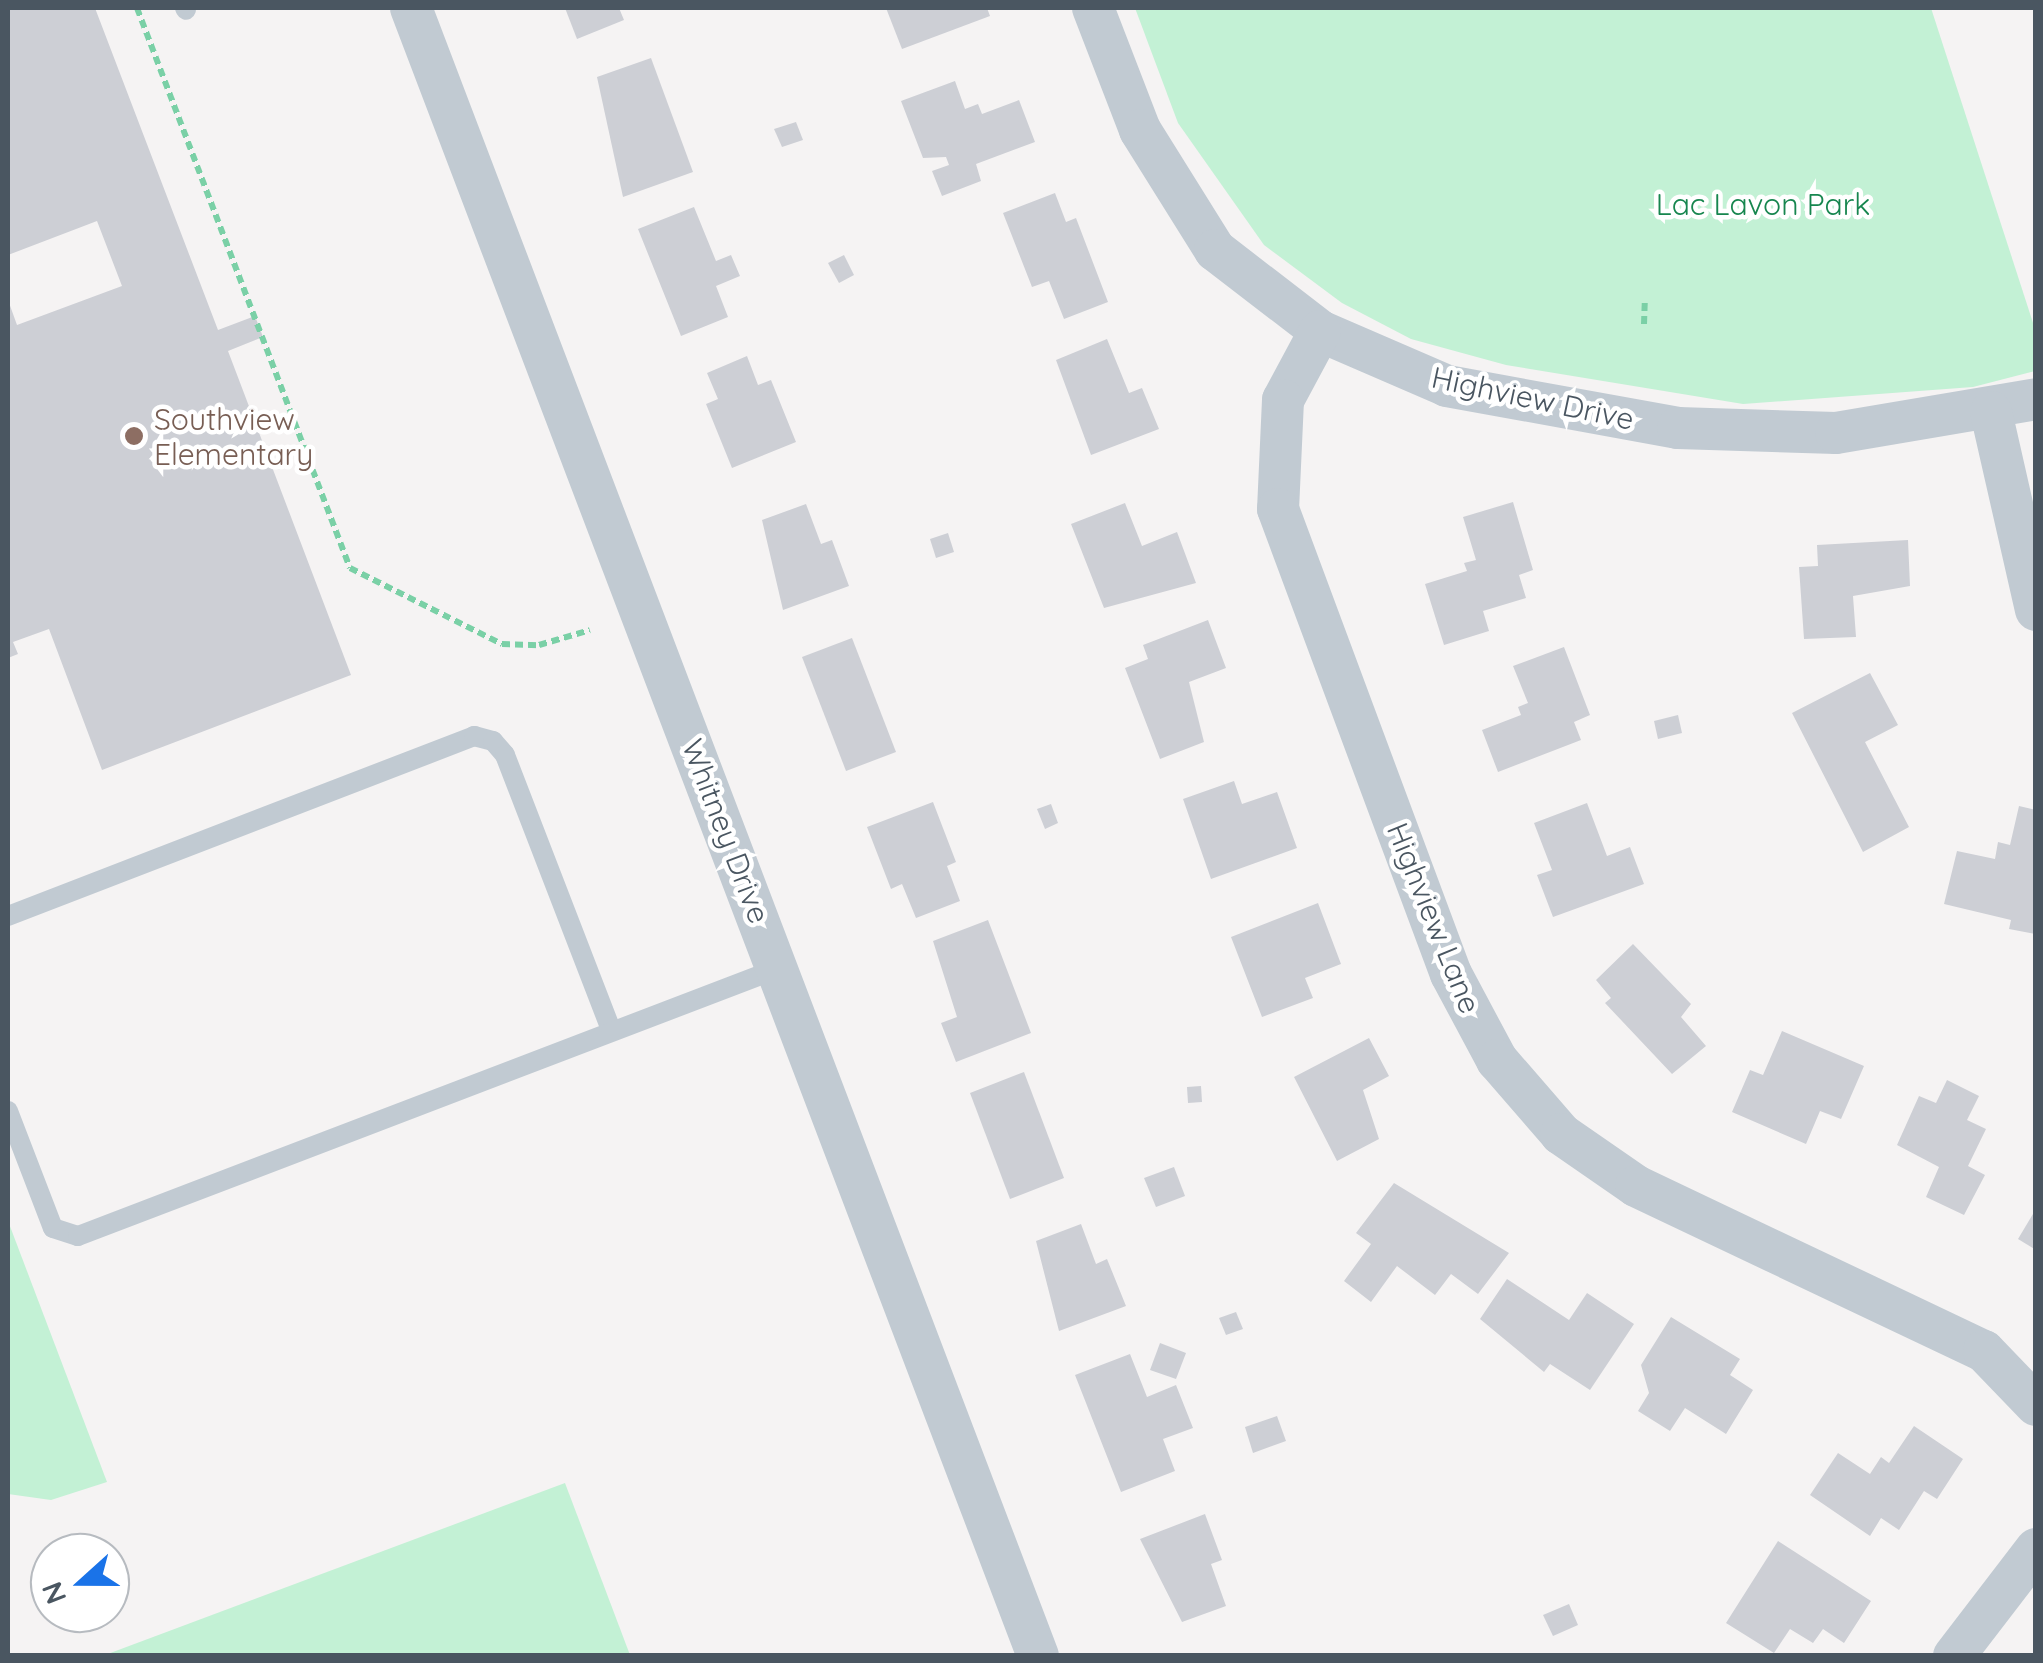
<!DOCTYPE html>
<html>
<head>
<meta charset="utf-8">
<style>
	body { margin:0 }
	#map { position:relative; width:2043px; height:1663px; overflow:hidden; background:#f5f3f3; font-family:Quicksand,sans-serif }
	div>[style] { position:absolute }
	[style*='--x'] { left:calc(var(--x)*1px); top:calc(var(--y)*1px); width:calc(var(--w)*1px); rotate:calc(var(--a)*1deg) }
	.green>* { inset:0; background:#c3f1d5 }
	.building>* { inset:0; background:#cdcfd5 }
	.path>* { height:6px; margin-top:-3px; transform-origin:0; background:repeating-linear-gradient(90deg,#7ad0a6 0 8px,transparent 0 13px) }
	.lane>* { height:20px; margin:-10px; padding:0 10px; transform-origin:10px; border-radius:10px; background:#c1cad2 }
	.street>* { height:42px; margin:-21px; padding:0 21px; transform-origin:21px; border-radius:21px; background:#c1cad2 }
	.dots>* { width:28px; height:28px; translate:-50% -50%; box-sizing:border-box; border:5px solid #fff; border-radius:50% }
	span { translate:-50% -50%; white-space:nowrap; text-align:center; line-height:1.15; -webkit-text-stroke:9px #fff; paint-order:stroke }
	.park-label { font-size:30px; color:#17864f }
	.street-label { font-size:30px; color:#4a5661 }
	.education-label { font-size:30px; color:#785e54 }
	.left { translate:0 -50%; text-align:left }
	.frame { position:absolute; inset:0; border:10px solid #4a5661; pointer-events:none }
	.north { position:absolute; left:30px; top:1533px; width:100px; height:100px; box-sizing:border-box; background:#fff; border:2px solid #b7bbc0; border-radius:50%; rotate:249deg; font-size:28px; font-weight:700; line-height:40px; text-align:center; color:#4a5661 }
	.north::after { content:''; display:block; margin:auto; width:35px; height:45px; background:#1a73e8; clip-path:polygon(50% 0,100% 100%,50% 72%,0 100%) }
</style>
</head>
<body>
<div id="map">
	<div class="green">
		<div style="clip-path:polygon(1135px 8px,1931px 8px,2035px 329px,2035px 371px,1973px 387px,1743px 404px,1506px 365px,1411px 339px,1342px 303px,1264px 245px,1178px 123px)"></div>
		<div style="clip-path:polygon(8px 1221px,107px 1482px,51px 1500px,8px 1494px)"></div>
		<div style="clip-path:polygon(565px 1483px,630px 1655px,105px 1655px)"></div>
	</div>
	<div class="building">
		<div style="clip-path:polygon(8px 8px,95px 8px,218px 330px,255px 316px,263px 337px,228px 351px,351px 675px,102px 770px,49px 629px,13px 642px,18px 654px,8px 658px,8px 300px,17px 325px,122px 286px,97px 221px,8px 255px)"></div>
		<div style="clip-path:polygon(565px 8px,619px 8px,624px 20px,577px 39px)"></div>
		<div style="clip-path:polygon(886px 8px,987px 8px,990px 16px,902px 49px)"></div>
		<div style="clip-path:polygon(651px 58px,693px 172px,623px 197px,597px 77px)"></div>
		<div style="clip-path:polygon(955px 81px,965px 109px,978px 104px,982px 114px,1019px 100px,1035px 142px,976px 164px,981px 181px,942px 196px,932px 171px,949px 165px,946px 157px,923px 158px,901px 101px)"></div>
		<div style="clip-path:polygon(796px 122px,803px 140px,782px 147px,774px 129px)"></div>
		<div style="clip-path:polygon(1055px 193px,1066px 222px,1076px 218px,1108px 302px,1064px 319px,1049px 281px,1032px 287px,1003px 213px)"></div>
		<div style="clip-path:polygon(694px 207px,716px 261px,731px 255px,740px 276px,716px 286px,728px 317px,681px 336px,638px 229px)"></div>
		<div style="clip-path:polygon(844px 255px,854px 275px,839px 283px,828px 263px)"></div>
		<div style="clip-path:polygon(1107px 339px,1129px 393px,1142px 388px,1159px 429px,1091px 455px,1056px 360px)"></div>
		<div style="clip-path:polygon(747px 356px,758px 385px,771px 380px,796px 442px,732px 468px,706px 404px,718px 399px,707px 373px)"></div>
		<div style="clip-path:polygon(1513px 502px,1533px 570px,1519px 575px,1526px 598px,1483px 611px,1489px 631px,1444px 645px,1425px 584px,1467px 571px,1464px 563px,1476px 560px,1463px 517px)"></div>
		<div style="clip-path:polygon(1125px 503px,1142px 546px,1177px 532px,1196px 583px,1104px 608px,1071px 524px)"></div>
		<div style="clip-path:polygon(806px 504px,821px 544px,832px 540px,849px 586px,783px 610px,762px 520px)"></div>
		<div style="clip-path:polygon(948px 533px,954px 552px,936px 558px,930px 539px)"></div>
		<div style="clip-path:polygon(1908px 540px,1910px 586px,1853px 596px,1856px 637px,1804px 639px,1799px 567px,1818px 566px,1817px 545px)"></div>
		<div style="clip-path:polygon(1208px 620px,1226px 668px,1189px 682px,1204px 742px,1160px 759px,1125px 668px,1148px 659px,1143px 645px)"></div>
		<div style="clip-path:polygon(852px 638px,896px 752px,846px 771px,802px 657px)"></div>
		<div style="clip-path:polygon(1564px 647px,1590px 715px,1574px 722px,1581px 740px,1498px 772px,1482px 730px,1521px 715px,1518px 707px,1528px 703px,1513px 666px)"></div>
		<div style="clip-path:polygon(1870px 673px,1898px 725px,1865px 742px,1909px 827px,1863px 852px,1792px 713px)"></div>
		<div style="clip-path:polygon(1678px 715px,1682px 733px,1658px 739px,1654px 721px)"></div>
		<div style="clip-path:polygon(1234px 781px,1242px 804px,1277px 792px,1297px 848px,1211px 879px,1183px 799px)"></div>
		<div style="clip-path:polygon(933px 802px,956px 862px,947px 866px,960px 901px,916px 918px,902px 884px,891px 889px,867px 827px)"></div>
		<div style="clip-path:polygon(1587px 803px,1607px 856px,1630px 847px,1644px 884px,1553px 917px,1537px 875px,1552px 870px,1534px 823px)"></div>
		<div style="clip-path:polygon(1051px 804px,1058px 823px,1045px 829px,1037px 809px)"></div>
		<div style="clip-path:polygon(2019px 806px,2036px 810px,2036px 934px,2009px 929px,2011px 920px,1944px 904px,1957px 851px,1995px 859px,1998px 842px,2010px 845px)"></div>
		<div style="clip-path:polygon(1318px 903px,1341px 964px,1305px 978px,1313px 998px,1262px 1017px,1231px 937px)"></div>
		<div style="clip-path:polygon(988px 920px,1031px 1033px,956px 1062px,941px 1023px,957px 1017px,933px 941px)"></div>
		<div style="clip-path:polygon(1633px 944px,1691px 1004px,1681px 1017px,1706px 1046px,1672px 1074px,1605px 1003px,1611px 998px,1596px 980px)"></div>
		<div style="clip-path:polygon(1782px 1031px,1864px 1066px,1841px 1119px,1820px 1111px,1806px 1144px,1732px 1112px,1750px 1070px,1763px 1075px)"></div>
		<div style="clip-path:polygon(1369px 1038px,1389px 1076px,1363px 1090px,1379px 1139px,1337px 1161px,1294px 1077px)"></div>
		<div style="clip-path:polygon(1024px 1072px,1064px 1178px,1010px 1199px,970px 1093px)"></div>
		<div style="clip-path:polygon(1947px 1080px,1979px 1096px,1967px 1120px,1986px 1129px,1968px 1166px,1985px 1175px,1964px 1215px,1926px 1197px,1939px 1167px,1897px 1145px,1919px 1096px,1936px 1103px)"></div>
		<div style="clip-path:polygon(1201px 1086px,1202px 1102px,1188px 1103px,1187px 1087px)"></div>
		<div style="clip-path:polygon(1174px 1167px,1185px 1196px,1156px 1207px,1144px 1178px)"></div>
		<div style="clip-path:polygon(1394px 1183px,1509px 1253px,1478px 1294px,1451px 1274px,1435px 1295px,1397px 1266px,1371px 1302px,1344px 1281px,1371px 1244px,1356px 1233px)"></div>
		<div style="clip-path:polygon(2036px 1209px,2036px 1250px,2018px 1239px)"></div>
		<div style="clip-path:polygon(1081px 1224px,1096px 1264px,1107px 1259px,1126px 1306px,1059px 1331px,1036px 1241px)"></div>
		<div style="clip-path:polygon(1507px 1279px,1569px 1320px,1587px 1293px,1634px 1324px,1590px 1390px,1550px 1364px,1544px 1372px,1480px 1319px)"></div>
		<div style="clip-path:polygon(1236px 1312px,1243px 1329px,1226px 1335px,1219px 1318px)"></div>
		<div style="clip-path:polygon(1671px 1317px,1740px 1359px,1730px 1375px,1753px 1390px,1726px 1434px,1685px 1408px,1670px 1431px,1638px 1411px,1649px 1393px,1641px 1365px)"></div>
		<div style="clip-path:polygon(1160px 1343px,1186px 1353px,1176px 1379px,1150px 1370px)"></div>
		<div style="clip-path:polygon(1130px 1354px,1147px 1397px,1176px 1385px,1193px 1428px,1163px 1439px,1175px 1471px,1121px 1492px,1075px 1375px)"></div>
		<div style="clip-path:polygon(1277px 1416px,1286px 1441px,1253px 1453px,1245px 1427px)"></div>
		<div style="clip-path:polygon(1914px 1426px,1963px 1459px,1937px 1499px,1924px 1491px,1899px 1530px,1881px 1518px,1870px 1536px,1810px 1495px,1838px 1453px,1870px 1474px,1881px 1457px,1889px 1463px)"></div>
		<div style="clip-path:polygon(1205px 1514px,1222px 1560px,1211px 1564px,1226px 1606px,1182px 1622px,1140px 1539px)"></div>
		<div style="clip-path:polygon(1778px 1541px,1871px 1601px,1844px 1643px,1823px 1629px,1813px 1643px,1790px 1629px,1774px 1653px,1726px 1623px)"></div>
		<div style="clip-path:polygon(1569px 1604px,1578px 1625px,1553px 1636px,1543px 1615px)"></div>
	</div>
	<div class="path">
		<div style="--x:137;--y:8;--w:599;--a:69.18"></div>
		<div style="--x:350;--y:568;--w:170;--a:26.6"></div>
		<div style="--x:502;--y:644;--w:37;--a:2"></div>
		<div style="--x:539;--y:645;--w:53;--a:-16.4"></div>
		<div style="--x:1644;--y:324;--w:24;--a:-88"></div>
	</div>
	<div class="lane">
		<div style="--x:185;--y:8;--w:2;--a:63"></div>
		<div style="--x:8;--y:916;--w:500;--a:-21.1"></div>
		<div style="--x:474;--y:736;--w:20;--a:15"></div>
		<div style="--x:493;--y:741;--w:18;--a:49"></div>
		<div style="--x:505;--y:755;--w:294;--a:68.9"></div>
		<div style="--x:8;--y:1111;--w:125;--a:69"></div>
		<div style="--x:53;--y:1228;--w:26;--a:18"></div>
		<div style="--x:78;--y:1236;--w:750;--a:-20.92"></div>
	</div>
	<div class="street">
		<div style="--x:411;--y:8;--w:1763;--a:69.17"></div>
		<div style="--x:1093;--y:8;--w:131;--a:68.9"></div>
		<div style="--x:1140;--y:130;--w:142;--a:58"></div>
		<div style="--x:1215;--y:250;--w:133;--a:37.6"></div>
		<div style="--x:1320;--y:331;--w:138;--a:23.4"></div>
		<div style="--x:1447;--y:386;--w:235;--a:10.3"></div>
		<div style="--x:1678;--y:428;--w:158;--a:1.8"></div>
		<div style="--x:1836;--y:433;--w:203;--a:-9.6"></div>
		<div style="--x:1320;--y:331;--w:78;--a:118.2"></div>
		<div style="--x:1283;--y:400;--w:109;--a:92.6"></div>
		<div style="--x:1278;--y:509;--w:496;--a:69.6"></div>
		<div style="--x:1451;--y:974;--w:98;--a:61.9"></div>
		<div style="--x:1497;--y:1060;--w:98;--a:49.1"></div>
		<div style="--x:1561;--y:1134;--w:91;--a:34.7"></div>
		<div style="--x:1636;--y:1186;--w:385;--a:25.4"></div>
		<div style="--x:1984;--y:1351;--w:75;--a:46.1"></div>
		<div style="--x:1991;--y:412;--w:203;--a:77.2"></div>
		<div style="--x:1954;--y:1656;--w:135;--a:-52.5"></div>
	</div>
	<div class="dots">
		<div style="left:134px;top:436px;background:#8d6e63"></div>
	</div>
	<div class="park-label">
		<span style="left:1763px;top:204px">Lac Lavon Park</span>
	</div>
	<div class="street-label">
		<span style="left:1533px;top:398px;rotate:12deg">Highview Drive</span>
		<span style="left:726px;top:831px;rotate:69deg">Whitney Drive</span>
		<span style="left:1434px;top:918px;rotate:68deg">Highview Lane</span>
	</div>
	<div class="education-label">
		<span class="left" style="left:154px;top:436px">Southview<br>Elementary</span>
	</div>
	<div class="frame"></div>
	<div class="north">N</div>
</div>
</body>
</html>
